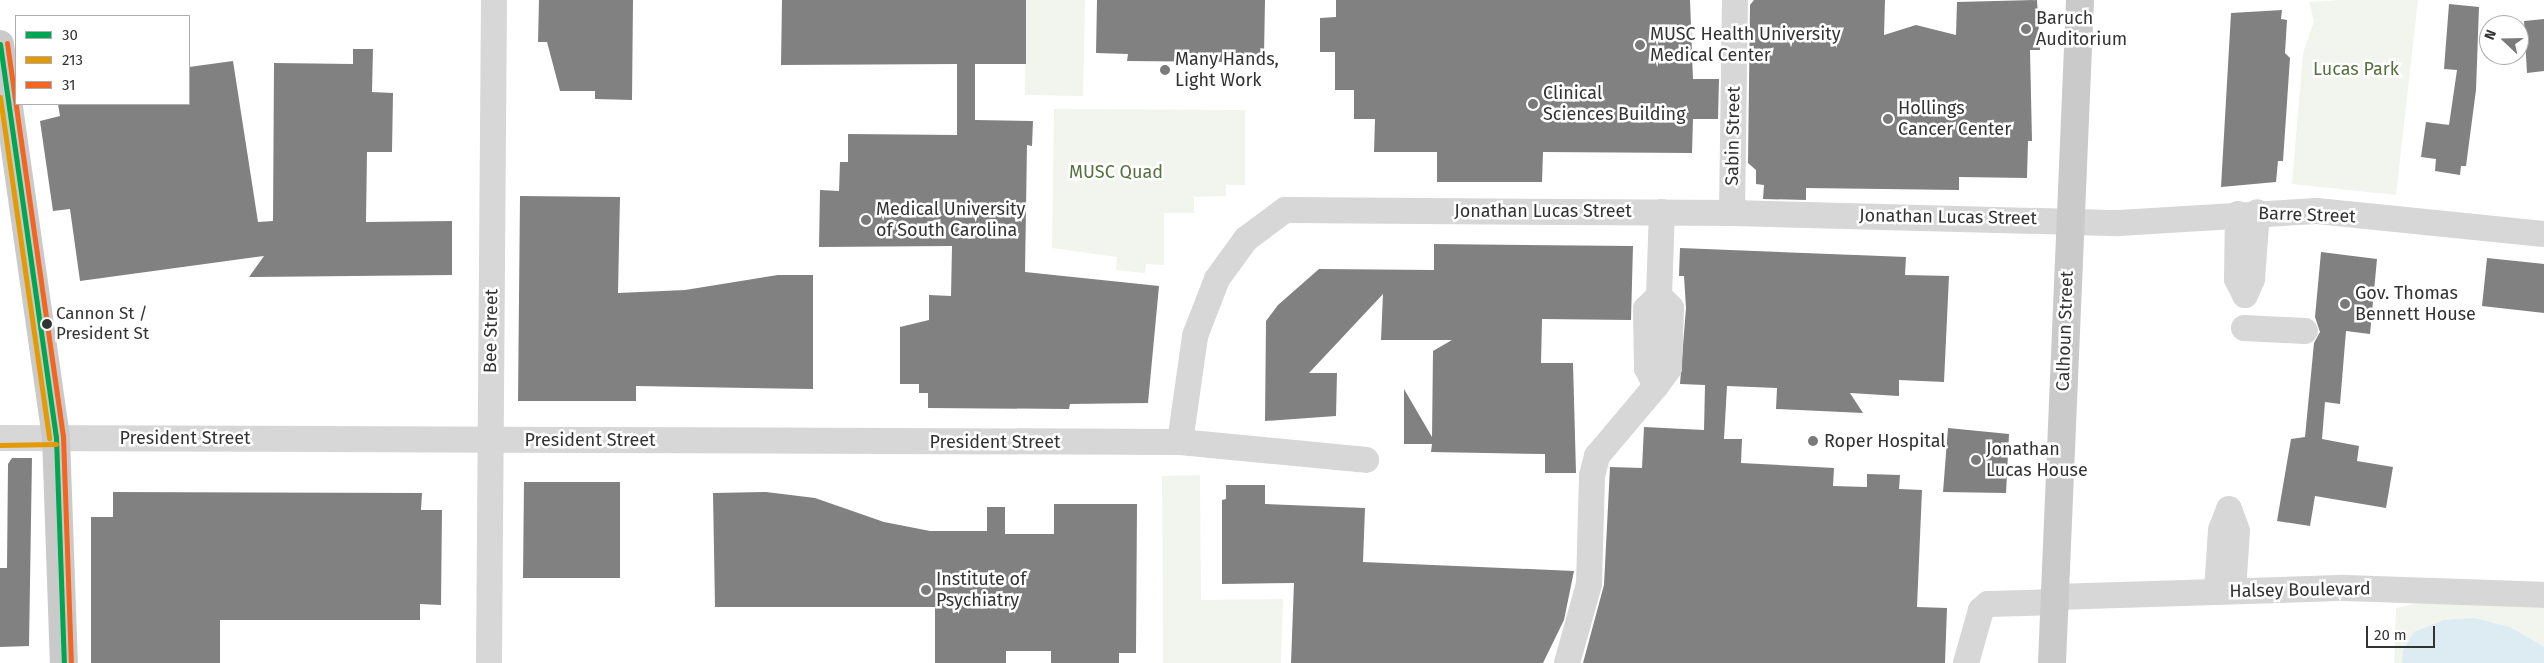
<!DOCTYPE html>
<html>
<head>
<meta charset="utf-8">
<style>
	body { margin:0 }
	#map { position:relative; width:2544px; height:663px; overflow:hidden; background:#fff; font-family:"Fira Sans",sans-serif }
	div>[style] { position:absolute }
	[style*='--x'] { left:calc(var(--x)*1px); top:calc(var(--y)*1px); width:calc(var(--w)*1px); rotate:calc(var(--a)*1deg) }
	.green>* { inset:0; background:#f1f5ed }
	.water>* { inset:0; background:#ddebf3 }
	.building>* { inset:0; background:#818181 }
	.minor>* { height:26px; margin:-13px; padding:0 13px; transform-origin:13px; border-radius:13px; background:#d7d7d7 }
	.major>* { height:28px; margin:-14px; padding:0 14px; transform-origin:14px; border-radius:14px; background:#cacaca }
	.bus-1>* { height:5px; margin:-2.5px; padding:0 2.5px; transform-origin:2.5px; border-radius:2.5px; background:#00a651 }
	.bus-2>* { height:5px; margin:-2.5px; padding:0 2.5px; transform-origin:2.5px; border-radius:2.5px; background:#e39a05 }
	.bus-3>* { height:5px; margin:-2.5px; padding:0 2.5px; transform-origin:2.5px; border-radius:2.5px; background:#f26522 }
	.dots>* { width:14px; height:14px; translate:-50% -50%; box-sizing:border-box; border:2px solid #fff; border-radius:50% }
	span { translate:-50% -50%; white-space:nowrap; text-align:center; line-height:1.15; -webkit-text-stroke:5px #fff; paint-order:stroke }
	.bus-label { font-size:17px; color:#333 }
	.left { translate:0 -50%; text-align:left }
	.poi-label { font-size:18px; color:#333 }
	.park-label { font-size:18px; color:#56703f }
	.street-label { font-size:18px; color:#333 }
	.legend { position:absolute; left:15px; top:15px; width:175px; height:90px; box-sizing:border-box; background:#fff; border:1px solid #adadad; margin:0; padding:6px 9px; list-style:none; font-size:15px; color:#333 }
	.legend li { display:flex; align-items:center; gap:10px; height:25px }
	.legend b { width:25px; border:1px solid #adadad }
	.north { position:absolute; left:2479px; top:15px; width:50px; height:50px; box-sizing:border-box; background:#fff; border:1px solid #adadad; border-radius:50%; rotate:291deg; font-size:14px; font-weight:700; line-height:20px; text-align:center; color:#333 }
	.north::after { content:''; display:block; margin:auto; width:18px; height:22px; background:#7a7a7a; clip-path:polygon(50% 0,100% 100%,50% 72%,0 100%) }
	.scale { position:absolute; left:2366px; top:626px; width:69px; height:22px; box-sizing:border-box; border:2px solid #333; border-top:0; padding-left:6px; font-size:15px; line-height:18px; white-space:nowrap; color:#333; -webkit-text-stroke:4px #fff; paint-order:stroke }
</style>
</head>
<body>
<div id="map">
	<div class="green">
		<div style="clip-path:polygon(1026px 0,1085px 0,1083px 96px,1025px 95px)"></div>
		<div style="clip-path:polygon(2339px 0,2418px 0,2396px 195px,2292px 184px,2303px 53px,2314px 21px,2309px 2px)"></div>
		<div style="clip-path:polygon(1054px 109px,1245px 110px,1245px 185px,1226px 185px,1226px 196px,1194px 197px,1194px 213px,1164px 213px,1164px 265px,1146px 264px,1145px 273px,1116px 270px,1117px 257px,1052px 248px)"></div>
		<div style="clip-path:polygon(1200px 475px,1201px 600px,1283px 599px,1281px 663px,1163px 663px,1162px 476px)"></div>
		<div style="clip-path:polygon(2429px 601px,2544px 607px,2544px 663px,2394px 663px,2396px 608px)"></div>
	</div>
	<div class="water">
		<div style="clip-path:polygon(2474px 618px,2510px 627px,2544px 647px,2544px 663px,2402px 663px,2403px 651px,2414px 632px,2444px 620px)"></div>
	</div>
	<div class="building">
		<div style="clip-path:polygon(539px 0,633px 0,632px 100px,595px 99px,595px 91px,560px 91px,547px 42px,538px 42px)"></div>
		<div style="clip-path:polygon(782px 0,1026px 0,1026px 64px,975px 64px,975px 120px,1033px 121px,1032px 146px,1027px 145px,1025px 272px,1159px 286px,1148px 403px,1070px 404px,1069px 409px,928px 408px,928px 393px,919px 393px,919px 384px,900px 384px,900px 327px,929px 320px,929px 295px,951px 296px,952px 246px,819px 247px,820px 190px,839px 191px,840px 162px,848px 162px,848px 134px,957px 135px,957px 64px,781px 65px)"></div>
		<div style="clip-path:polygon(1097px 0,1265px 0,1264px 55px,1232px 54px,1232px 62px,1127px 61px,1128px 54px,1096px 53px)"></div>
		<div style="clip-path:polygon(1336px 0,1690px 0,1693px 79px,1719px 79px,1718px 119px,1693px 119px,1692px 153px,1543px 152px,1542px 182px,1437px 182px,1437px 152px,1374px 152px,1375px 119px,1354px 119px,1354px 90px,1335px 90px,1335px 52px,1320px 52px,1320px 18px,1336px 17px)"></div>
		<div style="clip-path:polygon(1754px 0,1885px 0,1884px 35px,1916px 25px,1956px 35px,1957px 2px,2037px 0,2040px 50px,2030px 50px,2032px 141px,2028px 141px,2027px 178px,1959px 177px,1959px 190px,1806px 188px,1806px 200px,1763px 199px,1764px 185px,1756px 184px,1756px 170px,1748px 163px,1750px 5px)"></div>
		<div style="clip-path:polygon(2449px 4px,2479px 7px,2476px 90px,2466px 166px,2461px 166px,2460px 175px,2435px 171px,2436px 159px,2421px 157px,2426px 122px,2449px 125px,2457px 70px,2444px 69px)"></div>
		<div style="clip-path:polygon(2282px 10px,2281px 19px,2287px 20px,2285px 53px,2290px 58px,2283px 161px,2278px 161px,2276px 182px,2221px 187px,2231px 13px)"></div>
		<div style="clip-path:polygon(2544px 19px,2544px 71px,2527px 73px,2524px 21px)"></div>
		<div style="clip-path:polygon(353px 49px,373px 49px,372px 92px,393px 93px,392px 152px,367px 152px,366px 222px,452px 221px,452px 275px,249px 277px,264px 256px,80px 281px,70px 209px,53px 211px,40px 121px,60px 116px,58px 104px,189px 104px,189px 67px,233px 61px,258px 222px,273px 221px,274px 63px,353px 64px)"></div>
		<div style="clip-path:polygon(520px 196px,620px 197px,618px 293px,685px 290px,778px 275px,813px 275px,813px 389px,636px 386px,636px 401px,518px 401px)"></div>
		<div style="clip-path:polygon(1434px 244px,1633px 246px,1631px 320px,1542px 319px,1541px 363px,1573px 363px,1576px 473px,1545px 473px,1545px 454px,1431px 452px,1432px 444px,1404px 444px,1404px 389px,1432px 437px,1433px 351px,1452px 340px,1381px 340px,1383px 294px,1309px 373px,1337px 373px,1336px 416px,1265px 421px,1266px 321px,1278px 305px,1319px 269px,1434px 270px)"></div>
		<div style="clip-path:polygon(1680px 248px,1906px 257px,1905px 275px,1949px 276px,1944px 382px,1899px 380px,1899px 396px,1850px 393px,1863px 413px,1776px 409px,1777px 388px,1727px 386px,1724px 439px,1742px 439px,1741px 463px,1834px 468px,1833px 486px,1867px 487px,1867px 474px,1900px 475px,1899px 489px,1922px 490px,1917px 607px,1947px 608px,1945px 663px,1583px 663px,1604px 585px,1610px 467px,1642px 468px,1644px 427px,1704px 430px,1705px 385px,1680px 384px,1686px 308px,1684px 276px,1679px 276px)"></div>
		<div style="clip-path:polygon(2321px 252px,2377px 259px,2370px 334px,2346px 331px,2340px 404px,2325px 402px,2322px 439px,2359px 446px,2357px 461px,2393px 467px,2386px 508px,2315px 496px,2310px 526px,2277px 521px,2291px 439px,2305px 437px,2314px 343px,2320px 332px,2315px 317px)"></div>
		<div style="clip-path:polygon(2487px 258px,2544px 264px,2544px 313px,2482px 306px)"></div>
		<div style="clip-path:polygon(1948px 428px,2009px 434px,2006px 493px,1943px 492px)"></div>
		<div style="clip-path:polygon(12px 458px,32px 458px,29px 646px,0 647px,0 568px,7px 568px,8px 464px)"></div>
		<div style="clip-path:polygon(524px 482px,620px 482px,620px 578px,523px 578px)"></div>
		<div style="clip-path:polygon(1226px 485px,1265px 485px,1265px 504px,1365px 508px,1363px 562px,1574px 571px,1564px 620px,1543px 663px,1291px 663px,1294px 583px,1222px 584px,1222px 500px,1226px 499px)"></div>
		<div style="clip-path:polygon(113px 492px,422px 493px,421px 510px,442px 510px,441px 605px,420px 604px,420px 620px,220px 620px,220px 663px,91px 663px,91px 517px,113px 517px)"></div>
		<div style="clip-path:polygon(766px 492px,815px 498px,884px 522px,930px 531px,987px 531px,987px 507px,1005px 507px,1005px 534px,1054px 534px,1054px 504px,1137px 504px,1136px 653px,1119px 653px,1119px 663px,1051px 663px,1051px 651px,1006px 651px,1006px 663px,935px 663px,935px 607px,715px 607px,713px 493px)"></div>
	</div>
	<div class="minor">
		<div style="--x:1732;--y:213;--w:213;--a:-89.2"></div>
		<div style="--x:2238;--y:214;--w:65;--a:90.9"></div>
		<div style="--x:2237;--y:279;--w:18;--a:63"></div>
		<div style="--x:2245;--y:295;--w:17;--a:-66"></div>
		<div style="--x:2252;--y:279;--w:67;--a:-85.7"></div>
		<div style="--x:1659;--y:296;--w:17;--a:45"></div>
		<div style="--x:1671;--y:308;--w:60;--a:91.9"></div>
		<div style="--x:1669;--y:368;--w:22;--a:126"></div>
		<div style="--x:1656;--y:386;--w:20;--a:-117"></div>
		<div style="--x:1647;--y:368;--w:59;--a:-91"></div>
		<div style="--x:1646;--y:309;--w:18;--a:-45"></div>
		<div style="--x:1659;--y:296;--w:84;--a:-88"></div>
		<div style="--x:2244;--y:328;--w:61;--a:2.8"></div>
		<div style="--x:0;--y:438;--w:1180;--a:0.19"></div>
		<div style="--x:1180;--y:442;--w:187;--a:5.5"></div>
		<div style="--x:1180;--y:442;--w:107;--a:-81.9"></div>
		<div style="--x:1195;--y:336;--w:61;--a:-68.9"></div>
		<div style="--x:1217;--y:279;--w:49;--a:-54.1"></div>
		<div style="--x:1246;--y:239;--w:49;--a:-36.6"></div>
		<div style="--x:1285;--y:210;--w:447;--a:0.4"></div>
		<div style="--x:1732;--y:213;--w:387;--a:1.5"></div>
		<div style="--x:2119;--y:223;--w:198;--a:-3.5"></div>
		<div style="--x:2317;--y:211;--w:228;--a:5.8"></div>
		<div style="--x:2217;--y:592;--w:62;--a:-86.3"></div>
		<div style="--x:2221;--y:530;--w:22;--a:-69"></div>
		<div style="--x:2229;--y:509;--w:23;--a:70"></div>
		<div style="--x:2237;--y:531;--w:60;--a:93.8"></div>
		<div style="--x:2055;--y:597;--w:291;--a:-1.8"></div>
		<div style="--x:2346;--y:588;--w:198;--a:2"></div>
		<div style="--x:489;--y:663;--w:663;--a:-89.57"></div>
		<div style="--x:1567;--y:663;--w:82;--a:-74.4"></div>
		<div style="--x:1589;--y:584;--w:108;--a:-88.4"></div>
		<div style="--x:1592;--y:476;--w:21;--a:-76"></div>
		<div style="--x:1597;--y:456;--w:92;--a:-49.9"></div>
		<div style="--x:1966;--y:663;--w:55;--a:-74.2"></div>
		<div style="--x:1981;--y:610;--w:9;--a:-41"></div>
		<div style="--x:1988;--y:604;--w:67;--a:-1.7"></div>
	</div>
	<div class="major">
		<div style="--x:0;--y:44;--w:397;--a:81.9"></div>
		<div style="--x:56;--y:437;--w:226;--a:88"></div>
		<div style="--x:2052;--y:663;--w:664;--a:-87.58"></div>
	</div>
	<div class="bus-1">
		<div style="--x:0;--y:44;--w:397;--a:81.9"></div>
		<div style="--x:56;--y:437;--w:226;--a:88"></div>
	</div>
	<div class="bus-2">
		<div style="--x:0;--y:97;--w:345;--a:81.8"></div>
		<div style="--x:0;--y:445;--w:56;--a:-1"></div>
	</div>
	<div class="bus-3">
		<div style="--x:7;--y:43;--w:397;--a:81.9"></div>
		<div style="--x:63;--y:436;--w:227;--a:88"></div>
	</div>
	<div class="dots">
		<div style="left:2026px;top:29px;background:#7a7a7a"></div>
		<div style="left:1640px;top:45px;background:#7a7a7a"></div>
		<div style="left:1165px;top:70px;background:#7a7a7a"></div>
		<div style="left:1533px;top:104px;background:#7a7a7a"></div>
		<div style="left:1888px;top:119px;background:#7a7a7a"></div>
		<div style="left:866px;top:220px;background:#7a7a7a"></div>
		<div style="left:2345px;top:304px;background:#7a7a7a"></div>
		<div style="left:47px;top:324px;background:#333"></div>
		<div style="left:1813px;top:441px;background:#7a7a7a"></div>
		<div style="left:1976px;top:460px;background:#7a7a7a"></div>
		<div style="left:926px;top:590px;background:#7a7a7a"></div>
	</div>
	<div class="bus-label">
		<span class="left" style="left:56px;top:324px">Cannon St /<br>President St</span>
	</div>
	<div class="poi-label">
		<span class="left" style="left:2036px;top:29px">Baruch<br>Auditorium</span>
		<span class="left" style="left:1650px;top:45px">MUSC Health University<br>Medical Center</span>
		<span class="left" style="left:1175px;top:70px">Many Hands,<br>Light Work</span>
		<span class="left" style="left:1543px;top:104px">Clinical<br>Sciences Building</span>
		<span class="left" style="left:1898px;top:119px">Hollings<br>Cancer Center</span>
		<span class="left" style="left:876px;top:220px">Medical University<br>of South Carolina</span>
		<span class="left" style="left:2355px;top:304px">Gov. Thomas<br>Bennett House</span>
		<span class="left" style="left:1824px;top:441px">Roper Hospital</span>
		<span class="left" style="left:1986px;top:460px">Jonathan<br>Lucas House</span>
		<span class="left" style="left:936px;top:590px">Institute of<br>Psychiatry</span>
	</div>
	<div class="park-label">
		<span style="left:2356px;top:69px">Lucas Park</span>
		<span style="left:1116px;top:172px">MUSC Quad</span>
	</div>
	<div class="street-label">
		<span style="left:1733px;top:136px;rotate:-89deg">Sabin Street</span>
		<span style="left:1543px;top:211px">Jonathan Lucas Street</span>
		<span style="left:2307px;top:215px;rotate:2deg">Barre Street</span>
		<span style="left:1948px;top:217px;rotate:1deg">Jonathan Lucas Street</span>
		<span style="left:491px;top:331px;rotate:-89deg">Bee Street</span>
		<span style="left:2065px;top:331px;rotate:-88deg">Calhoun Street</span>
		<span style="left:185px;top:438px">President Street</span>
		<span style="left:590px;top:440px">President Street</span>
		<span style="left:995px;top:442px">President Street</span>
		<span style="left:2300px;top:590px;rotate:-1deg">Halsey Boulevard</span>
	</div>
	<ul class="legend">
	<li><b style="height:6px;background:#00a651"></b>30</li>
	<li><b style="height:6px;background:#e39a05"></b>213</li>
	<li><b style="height:6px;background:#f26522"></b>31</li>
	</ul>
	<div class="north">N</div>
	<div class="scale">20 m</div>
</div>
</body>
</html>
